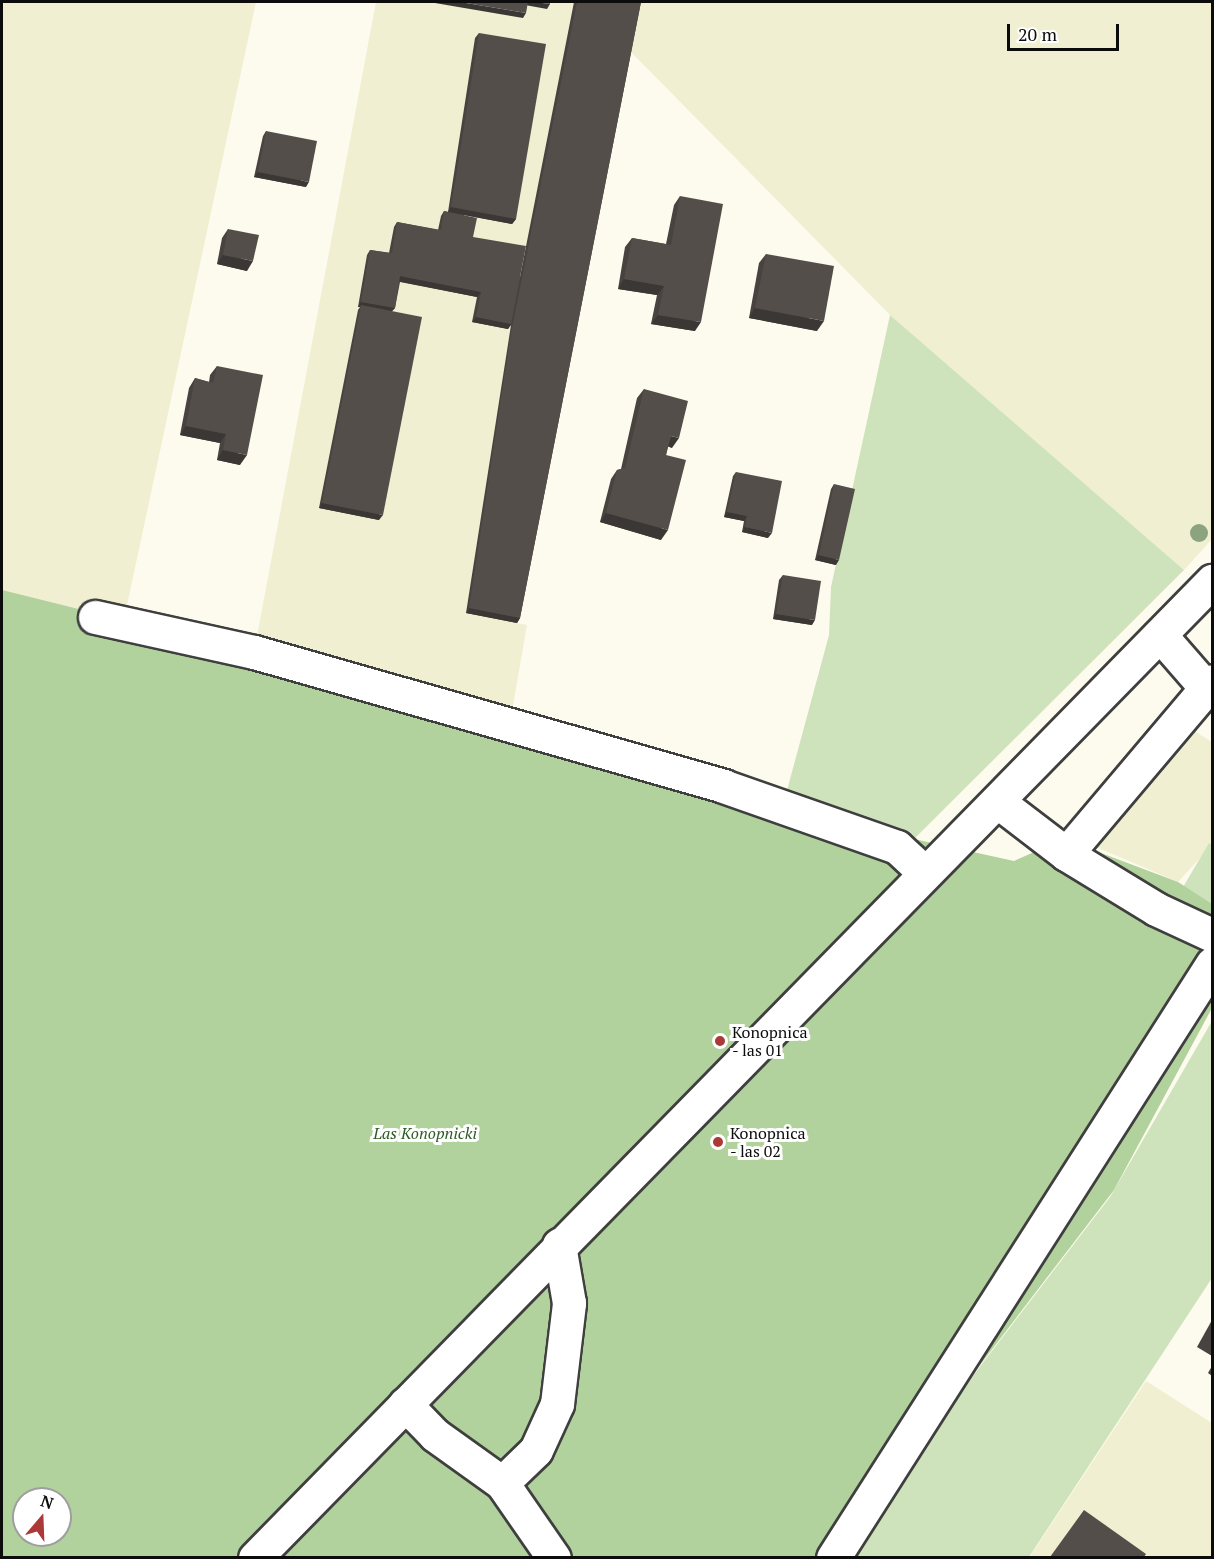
<!DOCTYPE html>
<html>
<head>
<meta charset="utf-8">
<style>
	body { margin:0 }
	#map { position:relative; width:1214px; height:1559px; overflow:hidden; background:#fdfbee; font-family:"PT Serif",serif }
	div>[style] { position:absolute }
	[style*='--x'] { left:calc(var(--x)*1px); top:calc(var(--y)*1px); width:calc(var(--w)*1px); rotate:calc(var(--a)*1deg) }
	.farmland>* { inset:0; background:#f0efd1 }
	.green>* { inset:0; background:#cee3bc }
	.forest>* { inset:0; background:#b1d19d }
	.roads { filter:drop-shadow(2px 0 #3f3f3f) drop-shadow(-2px 0 #3f3f3f) drop-shadow(0 2px #3f3f3f) drop-shadow(0 -2px #3f3f3f) }
	.minor>* { height:33px; margin:-16.5px; padding:0 16.5px; transform-origin:16.5px; border-radius:16.5px; background:#fff }
	.trees>* { width:18px; height:18px; margin:-9px; border-radius:50%; background:#8ba37f }
	.wall>* { inset:0; background:#484340 }
	.shaded-wall>* { inset:0; background:#3b3734 }
	.building>* { inset:0; background:#544e4a }
	.dots>* { width:16px; height:16px; translate:-50% -50%; box-sizing:border-box; border:3px solid #fff; border-radius:50% }
	span { translate:-50% -50%; white-space:nowrap; text-align:center; line-height:1.15; -webkit-text-stroke:6px #fff; paint-order:stroke }
	.poi-label { font-size:16px; color:#0c0c0c }
	.left { translate:0 -50%; text-align:left }
	.park-label { font-size:16px; color:#2d5b25; font-style:italic }
	.frame { position:absolute; inset:0; border:3px solid #0c0c0c; pointer-events:none }
	.north { position:absolute; left:12px; top:1487px; width:60px; height:60px; box-sizing:border-box; background:#fff; border:2px solid #9e9e9e; border-radius:50%; rotate:19deg; font-size:16px; font-weight:700; line-height:24px; text-align:center; color:#0c0c0c }
	.north::after { content:''; display:block; margin:auto; width:21px; height:27px; background:#aa3937; clip-path:polygon(50% 0,100% 100%,50% 72%,0 100%) }
	.scale { position:absolute; left:1007px; top:24px; width:112px; height:27px; box-sizing:border-box; border:3px solid #0c0c0c; border-top:0; padding-left:8px; font-size:18px; line-height:21px; white-space:nowrap; color:#0c0c0c; -webkit-text-stroke:4px #fff; paint-order:stroke }
</style>
</head>
<body>
<div id="map">
	<div class="farmland">
		<div style="clip-path:polygon(2px 2px,256px 2px,123px 624px,2px 591px)"></div>
		<div style="clip-path:polygon(376px 2px,577px 2px,466px 613px,527px 625px,511px 717px,254px 652px)"></div>
		<div style="clip-path:polygon(639px 2px,1212px 2px,1212px 539px,1184px 570px,890px 315px,629px 50px)"></div>
		<div style="clip-path:polygon(1177px 720px,1212px 742px,1212px 845px,1178px 882px,1082px 841px)"></div>
		<div style="clip-path:polygon(1146px 1381px,1212px 1423px,1212px 1557px,1029px 1558px)"></div>
	</div>
	<div class="green">
		<div style="clip-path:polygon(890px 315px,1184px 570px,914px 839px,786px 794px,829px 635px,831px 587px)"></div>
		<div style="clip-path:polygon(1209px 843px,1212px 845px,1212px 922px,1176px 899px)"></div>
		<div style="clip-path:polygon(1212px 1021px,1212px 1278px,1029px 1557px,833px 1558px,1110px 1197px)"></div>
	</div>
	<div class="forest">
		<div style="clip-path:polygon(evenodd,2px 590px,239px 649px,914px 839px,1014px 861px,1064px 839px,1178px 882px,1212px 904px,1212px 1008px,1114px 1190px,833px 1557px,2px 1558px,2px 590px,24px 1499px,60px 1499px,60px 1535px,24px 1535px,24px 1499px)"></div>
	</div>
	<div class="roads">
		<div class="minor">
			<div style="--x:95;--y:617;--w:163;--a:12.4"></div>
			<div style="--x:254;--y:652;--w:488;--a:15.9"></div>
			<div style="--x:723;--y:786;--w:184;--a:19.3"></div>
			<div style="--x:897;--y:847;--w:38;--a:43"></div>
			<div style="--x:1160;--y:635;--w:70;--a:49"></div>
			<div style="--x:997;--y:801;--w:87;--a:37.5"></div>
			<div style="--x:1066;--y:854;--w:105;--a:31.4"></div>
			<div style="--x:1156;--y:909;--w:62;--a:24.9"></div>
			<div style="--x:1066;--y:854;--w:226;--a:-49.8"></div>
			<div style="--x:405;--y:1404;--w:43;--a:45.9"></div>
			<div style="--x:435;--y:1435;--w:82;--a:35.6"></div>
			<div style="--x:502;--y:1483;--w:91;--a:55.3"></div>
			<div style="--x:502;--y:1483;--w:47;--a:-44.1"></div>
			<div style="--x:536;--y:1450;--w:51;--a:-65.5"></div>
			<div style="--x:557;--y:1404;--w:102;--a:-83.2"></div>
			<div style="--x:569;--y:1303;--w:59;--a:-99.8"></div>
			<div style="--x:255;--y:1558;--w:1368;--a:-45.59"></div>
			<div style="--x:833;--y:1558;--w:705;--a:-57.46"></div>
		</div>
	</div>
	<div class="trees">
		<div style="left:1199px;top:533px"></div>
	</div>
	<div class="wall">
		<div style="clip-path:polygon(574px 2px,641px 2px,520px 618px,517px 623px,466px 613px,511px 325px,508px 329px,472px 322px,477px 297px,400px 282px,395px 308px,392px 311px,379px 520px,319px 508px,358px 310px,360px 307px,358px 307px,367px 255px,370px 250px,389px 253px,394px 227px,397px 222px,438px 230px,441px 216px,444px 211px,448px 212px,475px 38px,479px 33px,516px 219px,512px 224px,464px 215px,473px 237px,520px 277px)"></div>
		<div style="clip-path:polygon(266px 131px,306px 187px,254px 177px,263px 136px)"></div>
		<div style="clip-path:polygon(680px 196px,695px 331px,651px 324px,657px 295px,618px 289px,625px 247px,632px 238px,666px 244px,674px 205px)"></div>
		<div style="clip-path:polygon(228px 229px,247px 271px,217px 264px,222px 238px)"></div>
		<div style="clip-path:polygon(766px 254px,817px 331px,749px 318px,759px 263px)"></div>
		<div style="clip-path:polygon(217px 366px,240px 465px,217px 460px,220px 443px,180px 435px,189px 388px,195px 378px,209px 382px,210px 375px)"></div>
		<div style="clip-path:polygon(644px 389px,672px 448px,668px 446px,666px 455px,661px 540px,600px 522px,611px 479px,617px 470px,621px 469px,637px 398px)"></div>
		<div style="clip-path:polygon(736px 472px,768px 538px,742px 532px,744px 521px,724px 517px,733px 476px)"></div>
		<div style="clip-path:polygon(834px 484px,836px 565px,815px 560px,831px 489px)"></div>
		<div style="clip-path:polygon(783px 575px,812px 625px,773px 619px,779px 580px)"></div>
		<div style="clip-path:polygon(1212px 1320px,1212px 1356px,1197px 1347px)"></div>
		<div style="clip-path:polygon(1212px 1366px,1212px 1376px,1208px 1373px)"></div>
	</div>
	<div class="shaded-wall">
		<div style="clip-path:polygon(429px 2px,460px 2px,526px 13px,523px 18px)"></div>
		<div style="clip-path:polygon(527px 2px,535px 2px,550px 4px,547px 9px,525px 5px)"></div>
		<div style="clip-path:polygon(258px 172px,309px 182px,306px 187px,254px 177px)"></div>
		<div style="clip-path:polygon(451px 207px,516px 219px,512px 224px,448px 212px)"></div>
		<div style="clip-path:polygon(223px 255px,253px 261px,247px 271px,217px 264px)"></div>
		<div style="clip-path:polygon(400px 276px,481px 292px,477px 297px,397px 281px)"></div>
		<div style="clip-path:polygon(624px 279px,664px 286px,657px 295px,618px 289px)"></div>
		<div style="clip-path:polygon(361px 302px,395px 308px,391px 312px,361px 305px,360px 307px,358px 307px)"></div>
		<div style="clip-path:polygon(755px 308px,824px 321px,817px 331px,749px 318px)"></div>
		<div style="clip-path:polygon(658px 315px,701px 322px,695px 331px,651px 324px)"></div>
		<div style="clip-path:polygon(476px 317px,511px 324px,508px 329px,472px 322px)"></div>
		<div style="clip-path:polygon(186px 426px,226px 434px,220px 443px,180px 435px)"></div>
		<div style="clip-path:polygon(671px 436px,679px 438px,672px 448px,664px 445px)"></div>
		<div style="clip-path:polygon(223px 450px,247px 455px,240px 465px,217px 460px)"></div>
		<div style="clip-path:polygon(322px 503px,383px 515px,379px 520px,319px 508px)"></div>
		<div style="clip-path:polygon(727px 512px,747px 516px,744px 521px,724px 517px)"></div>
		<div style="clip-path:polygon(606px 513px,668px 530px,661px 540px,600px 522px)"></div>
		<div style="clip-path:polygon(745px 527px,772px 533px,768px 538px,742px 532px)"></div>
		<div style="clip-path:polygon(819px 555px,839px 560px,836px 565px,815px 560px)"></div>
		<div style="clip-path:polygon(469px 608px,520px 618px,517px 623px,466px 613px)"></div>
		<div style="clip-path:polygon(776px 614px,815px 620px,812px 625px,773px 619px)"></div>
	</div>
	<div class="building">
		<div style="clip-path:polygon(460px 2px,528px 2px,526px 13px)"></div>
		<div style="clip-path:polygon(535px 2px,550px 2px,550px 4px)"></div>
		<div style="clip-path:polygon(577px 2px,641px 2px,520px 618px,469px 608px,511px 333px)"></div>
		<div style="clip-path:polygon(479px 33px,546px 44px,516px 219px,451px 207px)"></div>
		<div style="clip-path:polygon(266px 131px,317px 141px,309px 182px,258px 172px)"></div>
		<div style="clip-path:polygon(680px 196px,723px 204px,701px 322px,658px 315px,664px 286px,624px 279px,632px 238px,671px 245px)"></div>
		<div style="clip-path:polygon(444px 211px,477px 218px,473px 237px,526px 246px,511px 324px,476px 317px,481px 292px,400px 276px,395px 308px,361px 302px,370px 250px,392px 253px,397px 222px,441px 230px)"></div>
		<div style="clip-path:polygon(228px 229px,259px 235px,253px 261px,223px 255px)"></div>
		<div style="clip-path:polygon(766px 254px,834px 266px,824px 321px,755px 308px)"></div>
		<div style="clip-path:polygon(361px 305px,422px 317px,383px 515px,322px 503px)"></div>
		<div style="clip-path:polygon(217px 366px,263px 375px,247px 455px,223px 450px,226px 434px,186px 426px,195px 378px,213px 383px)"></div>
		<div style="clip-path:polygon(644px 389px,688px 401px,679px 438px,671px 436px,666px 455px,686px 460px,668px 530px,606px 513px,617px 470px,625px 468px)"></div>
		<div style="clip-path:polygon(736px 472px,782px 481px,772px 533px,745px 527px,747px 516px,727px 512px)"></div>
		<div style="clip-path:polygon(834px 484px,855px 489px,839px 560px,819px 555px)"></div>
		<div style="clip-path:polygon(783px 575px,821px 581px,815px 620px,776px 614px)"></div>
		<div style="clip-path:polygon(1084px 1510px,1146px 1554px,1144px 1557px,1050px 1557px)"></div>
	</div>
	<div class="dots">
		<div style="left:720px;top:1041px;background:#aa3937"></div>
		<div style="left:718px;top:1142px;background:#aa3937"></div>
	</div>
	<div class="poi-label">
		<span class="left" style="left:732px;top:1041px">Konopnica<br>- las 01</span>
		<span class="left" style="left:730px;top:1142px">Konopnica<br>- las 02</span>
	</div>
	<div class="park-label">
		<span style="left:425px;top:1133px">Las Konopnicki</span>
	</div>
	<div class="frame"></div>
	<div class="north">N</div>
	<div class="scale">20 m</div>
</div>
</body>
</html>
